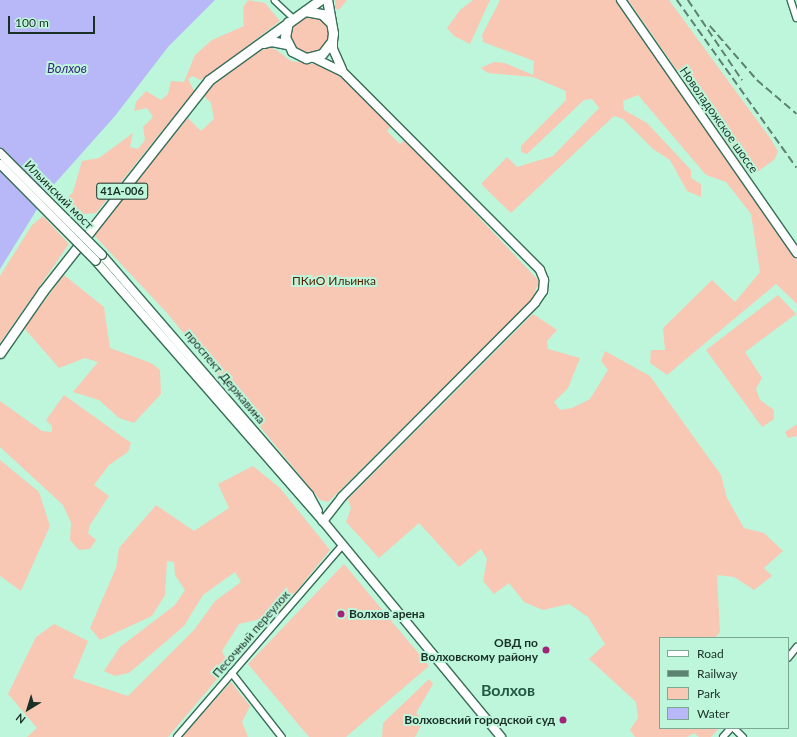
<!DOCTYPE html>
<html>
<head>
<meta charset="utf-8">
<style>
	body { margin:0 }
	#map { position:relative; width:797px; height:737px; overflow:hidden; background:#bdf6db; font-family:Lato,sans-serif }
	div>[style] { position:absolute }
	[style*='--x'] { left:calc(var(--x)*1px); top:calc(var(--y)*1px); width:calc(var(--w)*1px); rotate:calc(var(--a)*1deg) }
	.green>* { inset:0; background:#f8c8b4 }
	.round { border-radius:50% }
	.water>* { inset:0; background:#b8b7f8 }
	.roads { filter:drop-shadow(1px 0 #386d57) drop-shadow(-1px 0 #386d57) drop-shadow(0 1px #386d57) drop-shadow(0 -1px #386d57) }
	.pedestrian>* { height:4.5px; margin:-2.25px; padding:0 2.25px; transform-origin:2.25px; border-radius:2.25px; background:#fff }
	.minor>* { height:5.5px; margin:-2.75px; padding:0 2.75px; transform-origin:2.75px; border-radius:2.75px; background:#fff }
	.secondary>* { height:8px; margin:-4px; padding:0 4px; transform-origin:4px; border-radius:4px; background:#fff }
	.primary>* { height:9px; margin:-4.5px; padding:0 4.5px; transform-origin:4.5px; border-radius:4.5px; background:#fff }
	.rail>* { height:1.5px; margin-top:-0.75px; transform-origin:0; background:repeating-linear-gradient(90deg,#5e8272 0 8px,transparent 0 12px) }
	.bridges { filter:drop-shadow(1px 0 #386d57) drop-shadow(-1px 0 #386d57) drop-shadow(0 1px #386d57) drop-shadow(0 -1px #386d57) }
	.secondary-bridge>* { height:8px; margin:-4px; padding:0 4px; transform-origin:4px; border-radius:4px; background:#fff }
	.dots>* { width:11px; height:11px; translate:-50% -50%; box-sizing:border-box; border:2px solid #bdf6db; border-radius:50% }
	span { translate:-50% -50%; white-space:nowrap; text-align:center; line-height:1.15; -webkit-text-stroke:4px #bdf6db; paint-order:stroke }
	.shield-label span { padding:1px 3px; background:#bdf6db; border:1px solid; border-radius:3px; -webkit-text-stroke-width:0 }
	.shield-label { font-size:11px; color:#1a3027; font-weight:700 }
	.street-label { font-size:12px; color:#1a3027 }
	.park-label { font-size:12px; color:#531f02 }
	.poi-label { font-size:12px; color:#1a3027; font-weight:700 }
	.left { translate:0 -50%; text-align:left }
	.right { translate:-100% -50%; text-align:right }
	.water-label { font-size:13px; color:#392882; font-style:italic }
	.district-label { font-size:16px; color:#235944; font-weight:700 }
	.legend { position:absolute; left:659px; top:637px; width:130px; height:92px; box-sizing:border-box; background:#bdf6db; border:1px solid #7ca793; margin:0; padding:5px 7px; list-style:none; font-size:12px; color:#1a3027 }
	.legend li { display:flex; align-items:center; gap:8px; height:20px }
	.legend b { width:20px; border:1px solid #7ca793 }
	.north { position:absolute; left:8px; top:689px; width:40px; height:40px; -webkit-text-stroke:3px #bdf6db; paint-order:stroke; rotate:218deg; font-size:11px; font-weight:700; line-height:16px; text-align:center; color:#1a3027 }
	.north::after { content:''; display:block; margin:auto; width:14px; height:18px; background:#1a3027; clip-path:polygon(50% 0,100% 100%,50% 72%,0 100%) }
	.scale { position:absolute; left:8px; top:16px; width:87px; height:18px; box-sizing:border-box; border:2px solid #1a3027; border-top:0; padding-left:5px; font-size:12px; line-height:14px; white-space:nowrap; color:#1a3027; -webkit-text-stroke:3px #bdf6db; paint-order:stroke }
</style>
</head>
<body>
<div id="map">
	<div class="green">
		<div style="clip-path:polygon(248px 0,265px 3px,280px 21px,209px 75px,200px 80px,193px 76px,188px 79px,194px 91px,96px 213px,84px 214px,73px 207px,66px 200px,73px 192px,82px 161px,99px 158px,133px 133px,130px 147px,138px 149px,145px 140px,143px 127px,153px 117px,147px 108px,134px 111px,136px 102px,146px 91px,161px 100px,168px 94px,171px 81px,184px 82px,195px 55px,212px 40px,244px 26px,243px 7px)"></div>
		<div style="clip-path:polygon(335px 0,347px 0,339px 10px,335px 8px)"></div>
		<div style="clip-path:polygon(473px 0,490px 0,470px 44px,454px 36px,447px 28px,460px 10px)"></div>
		<div style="clip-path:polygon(500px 0,615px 0,797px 261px,797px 304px,776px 284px,667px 375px,650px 363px,651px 350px,665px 350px,663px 328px,712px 280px,735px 302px,760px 272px,751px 214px,726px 182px,706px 175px,638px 95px,623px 101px,624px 110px,647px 123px,691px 170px,691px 178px,701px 184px,701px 197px,687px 191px,670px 160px,653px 149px,623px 119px,614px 116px,511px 213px,481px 184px,507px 157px,517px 167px,553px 156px,599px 108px,592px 99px,584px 100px,527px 154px,521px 152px,521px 146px,566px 100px,566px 91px,533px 77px,488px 73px,481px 68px,494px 62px,505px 63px,533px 75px,534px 61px,483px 42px,482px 35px)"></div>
		<div style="clip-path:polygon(628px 0,669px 0,770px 138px,778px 151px,775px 159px,756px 173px,747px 171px)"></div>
		<div class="round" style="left:290px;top:15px;width:38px;height:38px"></div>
		<div style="clip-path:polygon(265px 47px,275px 49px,291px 61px,320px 65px,335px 72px,391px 126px,387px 131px,400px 144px,405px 139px,539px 281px,533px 298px,328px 502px,320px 500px,167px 313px,93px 234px,188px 118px,201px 131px,214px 119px,211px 103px,204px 96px,213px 85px)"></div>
		<div style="clip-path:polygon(43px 216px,69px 244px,0 343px,0 276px,32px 225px)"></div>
		<div style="clip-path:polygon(64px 275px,104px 307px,110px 348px,151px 363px,160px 370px,161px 394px,134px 423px,119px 418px,99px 400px,73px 392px,98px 362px,85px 358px,59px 368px,24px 328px)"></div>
		<div style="clip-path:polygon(778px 295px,796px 314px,745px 352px,762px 378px,756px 389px,760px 400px,774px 410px,774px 419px,762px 427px,706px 350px)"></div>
		<div style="clip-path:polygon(533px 314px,557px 330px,547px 341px,548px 349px,580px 358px,568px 388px,554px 402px,560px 410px,572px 408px,590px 399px,608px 370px,601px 361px,605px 351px,650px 376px,721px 475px,727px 498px,744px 528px,764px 533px,783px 551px,764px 568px,772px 576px,754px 590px,734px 577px,717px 575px,720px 632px,715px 638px,660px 638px,660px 728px,719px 728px,711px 737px,699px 737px,694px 733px,687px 737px,635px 737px,630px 730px,638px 718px,636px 702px,589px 659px,605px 644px,588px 617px,569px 604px,543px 610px,524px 602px,509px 583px,494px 594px,483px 581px,487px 559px,481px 549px,459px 567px,419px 523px,379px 558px,346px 522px,351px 508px,348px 499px)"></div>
		<div style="clip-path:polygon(64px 395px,131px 443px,128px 452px,109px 465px,94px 485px,109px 496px,90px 525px,88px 533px,96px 540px,90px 549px,79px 550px,70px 540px,71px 523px,63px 505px,0 447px,0 401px,42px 431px,52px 432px,52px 426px,46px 420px)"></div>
		<div style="clip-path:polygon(797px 424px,797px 436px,788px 438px,785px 432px)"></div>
		<div style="clip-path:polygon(0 460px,39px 492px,50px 526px,21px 591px,0 576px)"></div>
		<div style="clip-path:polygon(253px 466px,280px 488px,330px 550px,277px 615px,239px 624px,222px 651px,229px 665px,168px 737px,27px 737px,37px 728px,8px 694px,36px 637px,54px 624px,88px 641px,73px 678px,128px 696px,194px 630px,215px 601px,241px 582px,235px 572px,203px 595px,184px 626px,129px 673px,115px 676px,104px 671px,120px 647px,175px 605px,185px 590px,175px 575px,174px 562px,167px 561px,165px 595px,152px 616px,100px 640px,90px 628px,116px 568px,119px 548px,156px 505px,194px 531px,229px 508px,218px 484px)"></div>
		<div style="clip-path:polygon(344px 564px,429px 666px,346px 737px,309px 737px,248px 664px)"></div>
		<div style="clip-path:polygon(429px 679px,433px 684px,416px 713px,424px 720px,415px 737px,382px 737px,383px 723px)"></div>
		<div style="clip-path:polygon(231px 682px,250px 706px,242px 722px,248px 737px,182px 737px)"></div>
	</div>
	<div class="water">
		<div style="clip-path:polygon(0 0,215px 0,168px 47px,115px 116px,49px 190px,0 269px)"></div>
	</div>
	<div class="roads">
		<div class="pedestrian">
			<div style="--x:274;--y:0;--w:25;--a:43"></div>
		</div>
		<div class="minor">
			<div style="--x:791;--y:0;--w:19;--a:72"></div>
			<div style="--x:788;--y:658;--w:14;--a:-51"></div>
			<div style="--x:232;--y:673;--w:81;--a:52"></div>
			<div style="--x:734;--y:728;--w:13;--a:45"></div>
			<div style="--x:177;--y:737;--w:252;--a:-49.2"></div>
			<div style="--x:723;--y:737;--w:12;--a:-48"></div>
		</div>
		<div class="secondary">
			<div style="--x:621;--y:0;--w:308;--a:55.2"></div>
			<div style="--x:333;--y:37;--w:12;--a:90"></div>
			<div style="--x:333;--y:49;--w:22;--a:66"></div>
			<div style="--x:314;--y:58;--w:32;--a:26"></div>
			<div style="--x:343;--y:72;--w:279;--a:45.1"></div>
			<div style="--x:540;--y:270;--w:11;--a:68"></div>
			<div style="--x:544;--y:280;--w:11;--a:95"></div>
			<div style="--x:543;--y:291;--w:14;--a:124"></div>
			<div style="--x:535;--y:303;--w:274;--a:134.9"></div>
			<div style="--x:342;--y:497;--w:31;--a:128"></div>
			<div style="--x:102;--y:255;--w:317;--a:49.2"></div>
			<div style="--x:309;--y:495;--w:18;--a:61"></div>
			<div style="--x:96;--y:261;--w:345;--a:48.9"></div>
			<div style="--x:323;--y:521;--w:280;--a:50.5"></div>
		</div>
		<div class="primary">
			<div style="--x:305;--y:11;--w:17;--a:10"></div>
			<div style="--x:322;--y:14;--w:10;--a:45"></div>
			<div style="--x:288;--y:22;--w:15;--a:101"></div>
			<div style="--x:285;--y:37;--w:16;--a:63"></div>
			<div style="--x:292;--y:51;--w:16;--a:27"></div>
			<div style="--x:306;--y:58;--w:16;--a:-14"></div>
			<div style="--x:322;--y:54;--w:16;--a:-52"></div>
			<div style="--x:332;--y:41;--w:8;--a:-83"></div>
			<div style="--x:333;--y:33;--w:34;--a:-100"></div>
			<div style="--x:264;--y:43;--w:7;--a:-16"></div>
			<div style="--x:271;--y:41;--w:16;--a:11"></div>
			<div style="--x:0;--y:353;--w:75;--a:-55.3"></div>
			<div style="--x:43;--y:291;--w:268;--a:-51.8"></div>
			<div style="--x:209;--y:80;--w:137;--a:-35.8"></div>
		</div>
	</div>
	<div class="rail">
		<div style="--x:677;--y:0;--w:206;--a:54.5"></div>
		<div style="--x:688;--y:0;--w:97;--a:56"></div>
		<div style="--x:710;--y:26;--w:72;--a:49"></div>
		<div style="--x:757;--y:80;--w:52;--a:40.4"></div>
	</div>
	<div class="bridges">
		<div class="secondary-bridge">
			<div style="--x:0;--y:153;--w:144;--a:45"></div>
			<div style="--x:0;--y:164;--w:136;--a:45.3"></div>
		</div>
	</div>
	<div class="dots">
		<div style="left:341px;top:614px;background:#a12478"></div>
		<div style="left:546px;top:650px;background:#a12478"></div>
		<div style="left:563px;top:720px;background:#a12478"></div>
	</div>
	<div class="shield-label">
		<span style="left:122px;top:191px">41А-006</span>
	</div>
	<div class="street-label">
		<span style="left:719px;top:120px;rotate:55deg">Новоладожское шоссе</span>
		<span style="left:59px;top:195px;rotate:45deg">Ильинский мост</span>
		<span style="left:225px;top:377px;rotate:50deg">проспект Державина</span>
		<span style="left:251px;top:634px;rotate:-49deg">Песочный переулок</span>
	</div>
	<div class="park-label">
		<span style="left:334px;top:281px">ПКиО Ильинка</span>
	</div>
	<div class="poi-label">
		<span class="left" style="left:349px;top:614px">Волхов арена</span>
		<span class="right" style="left:538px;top:650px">ОВД по<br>Волховскому району</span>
		<span class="right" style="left:555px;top:720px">Волховский городской суд</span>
	</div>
	<div class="water-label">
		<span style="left:67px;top:68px">Волхов</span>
	</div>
	<div class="district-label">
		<span style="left:508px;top:690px">Волхов</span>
	</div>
	<ul class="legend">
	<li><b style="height:5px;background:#fff"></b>Road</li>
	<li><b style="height:5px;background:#5e8272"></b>Railway</li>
	<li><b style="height:11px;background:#f8c8b4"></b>Park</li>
	<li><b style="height:11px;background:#b8b7f8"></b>Water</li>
	</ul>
	<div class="north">N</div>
	<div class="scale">100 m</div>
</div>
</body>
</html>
